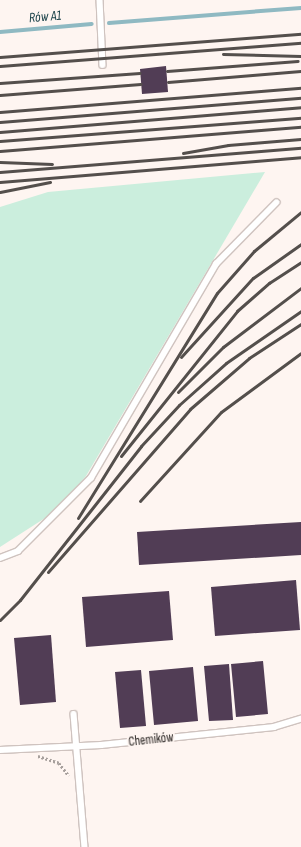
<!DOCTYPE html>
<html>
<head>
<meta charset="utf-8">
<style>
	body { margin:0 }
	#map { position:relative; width:301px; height:847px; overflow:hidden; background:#fef5f1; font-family:"Sofia Sans Condensed",sans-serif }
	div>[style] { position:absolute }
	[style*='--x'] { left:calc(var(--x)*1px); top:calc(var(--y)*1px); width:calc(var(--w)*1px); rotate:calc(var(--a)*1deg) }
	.green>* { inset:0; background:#cbeedd }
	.stream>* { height:4px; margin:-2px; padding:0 2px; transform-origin:2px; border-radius:2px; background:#8fb9c2 }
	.building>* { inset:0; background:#513d55 }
	.path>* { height:2.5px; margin-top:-1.25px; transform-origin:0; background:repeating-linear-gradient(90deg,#a7a09d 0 2px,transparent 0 4px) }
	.roads { filter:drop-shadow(1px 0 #cfc3bf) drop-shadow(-1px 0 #cfc3bf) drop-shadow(0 1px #cfc3bf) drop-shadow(0 -1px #cfc3bf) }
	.service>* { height:5.5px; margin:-2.75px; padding:0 2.75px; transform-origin:2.75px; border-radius:2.75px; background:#fff }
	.rail>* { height:3px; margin:-1.5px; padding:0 1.5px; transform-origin:1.5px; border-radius:1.5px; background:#544f4c }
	span { translate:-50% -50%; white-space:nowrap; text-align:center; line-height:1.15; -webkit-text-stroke:4px #fef5f1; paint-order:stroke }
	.street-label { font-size:13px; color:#221e1c }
	.water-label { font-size:14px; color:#123b43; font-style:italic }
</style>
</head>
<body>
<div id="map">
	<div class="green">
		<div style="clip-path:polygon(265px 172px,86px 476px,56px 511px,0 547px,0 207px,48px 192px)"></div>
	</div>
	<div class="stream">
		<div style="--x:109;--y:23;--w:193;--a:-4.5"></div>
		<div style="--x:0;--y:32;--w:92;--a:-5"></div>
	</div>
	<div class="building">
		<div style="clip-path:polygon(166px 66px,168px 92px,142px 94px,140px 69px)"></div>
		<div style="clip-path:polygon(301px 522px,301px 555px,139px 565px,137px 532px)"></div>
		<div style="clip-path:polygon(296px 580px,300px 630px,215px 636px,211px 587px)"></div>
		<div style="clip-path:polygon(169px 591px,173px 640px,86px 647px,82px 597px)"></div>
		<div style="clip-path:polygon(51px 635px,56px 702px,20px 705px,14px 638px)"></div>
		<div style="clip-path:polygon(263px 661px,268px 714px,236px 717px,231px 664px)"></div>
		<div style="clip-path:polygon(229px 664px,233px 720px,209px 721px,204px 666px)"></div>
		<div style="clip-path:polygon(193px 667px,198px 721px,154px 725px,149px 671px)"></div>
		<div style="clip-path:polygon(141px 670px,146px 726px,120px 728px,115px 672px)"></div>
	</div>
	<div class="path">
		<div style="--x:38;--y:756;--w:22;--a:18"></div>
		<div style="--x:59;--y:763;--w:16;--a:52"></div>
	</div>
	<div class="roads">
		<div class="service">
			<div style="--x:100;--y:0;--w:65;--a:87.4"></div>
			<div style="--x:0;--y:558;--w:19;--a:-21"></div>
			<div style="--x:18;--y:551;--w:103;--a:-45"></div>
			<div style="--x:91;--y:478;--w:248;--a:-59.7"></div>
			<div style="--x:216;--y:264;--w:86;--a:-45.5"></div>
			<div style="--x:74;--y:714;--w:133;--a:85.3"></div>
			<div style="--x:0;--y:750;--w:101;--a:-2.8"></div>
			<div style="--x:101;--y:745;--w:174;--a:-5.9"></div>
			<div style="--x:274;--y:727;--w:28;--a:-17"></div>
		</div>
	</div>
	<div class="rail">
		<div style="--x:223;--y:54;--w:78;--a:1.5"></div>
		<div style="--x:0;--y:57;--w:302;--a:-4.4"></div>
		<div style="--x:0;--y:66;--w:302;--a:-4.4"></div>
		<div style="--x:167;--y:71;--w:131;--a:-4.4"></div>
		<div style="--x:168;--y:82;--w:133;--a:-4.7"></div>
		<div style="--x:0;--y:83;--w:140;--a:-4.1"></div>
		<div style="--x:0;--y:95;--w:141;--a:-4.5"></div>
		<div style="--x:0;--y:112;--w:302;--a:-4.6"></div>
		<div style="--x:0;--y:122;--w:302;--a:-4.6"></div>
		<div style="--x:0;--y:132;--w:302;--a:-4.7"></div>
		<div style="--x:0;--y:141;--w:302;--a:-4.4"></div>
		<div style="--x:0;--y:151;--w:302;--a:-4.6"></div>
		<div style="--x:183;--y:153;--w:46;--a:-10.1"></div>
		<div style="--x:228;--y:145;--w:73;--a:-4.7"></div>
		<div style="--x:0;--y:162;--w:52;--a:2.2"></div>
		<div style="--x:0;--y:172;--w:302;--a:-4.6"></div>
		<div style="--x:0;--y:182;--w:302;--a:-4.7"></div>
		<div style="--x:0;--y:192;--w:51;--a:-11.3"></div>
		<div style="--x:181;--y:357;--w:107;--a:-47.7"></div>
		<div style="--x:253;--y:278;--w:59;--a:-35.3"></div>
		<div style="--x:178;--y:392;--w:64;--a:-45"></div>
		<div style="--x:223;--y:347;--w:98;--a:-37.1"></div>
		<div style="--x:121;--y:456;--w:186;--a:-51.3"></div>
		<div style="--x:237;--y:311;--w:43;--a:-41.2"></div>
		<div style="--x:269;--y:283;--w:38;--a:-33"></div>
		<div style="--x:140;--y:501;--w:120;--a:-47.7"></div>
		<div style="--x:221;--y:412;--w:99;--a:-36.4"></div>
		<div style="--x:78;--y:518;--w:264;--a:-58.3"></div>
		<div style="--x:217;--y:293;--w:56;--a:-48.6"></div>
		<div style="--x:254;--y:251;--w:61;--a:-39.7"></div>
		<div style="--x:48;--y:572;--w:216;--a:-48.9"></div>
		<div style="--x:190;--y:409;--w:78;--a:-40.8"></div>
		<div style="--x:249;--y:358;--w:62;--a:-33.2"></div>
		<div style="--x:0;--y:620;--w:28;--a:-45"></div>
		<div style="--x:20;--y:600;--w:196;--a:-51.8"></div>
		<div style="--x:141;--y:446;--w:56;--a:-47.2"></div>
		<div style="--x:179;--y:405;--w:63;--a:-41.8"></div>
		<div style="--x:226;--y:363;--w:91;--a:-34.7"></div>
	</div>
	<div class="street-label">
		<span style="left:151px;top:740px;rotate:-6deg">Chemików</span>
	</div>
	<div class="water-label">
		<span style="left:45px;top:17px;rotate:-5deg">Rów A1</span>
	</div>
</div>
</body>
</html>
